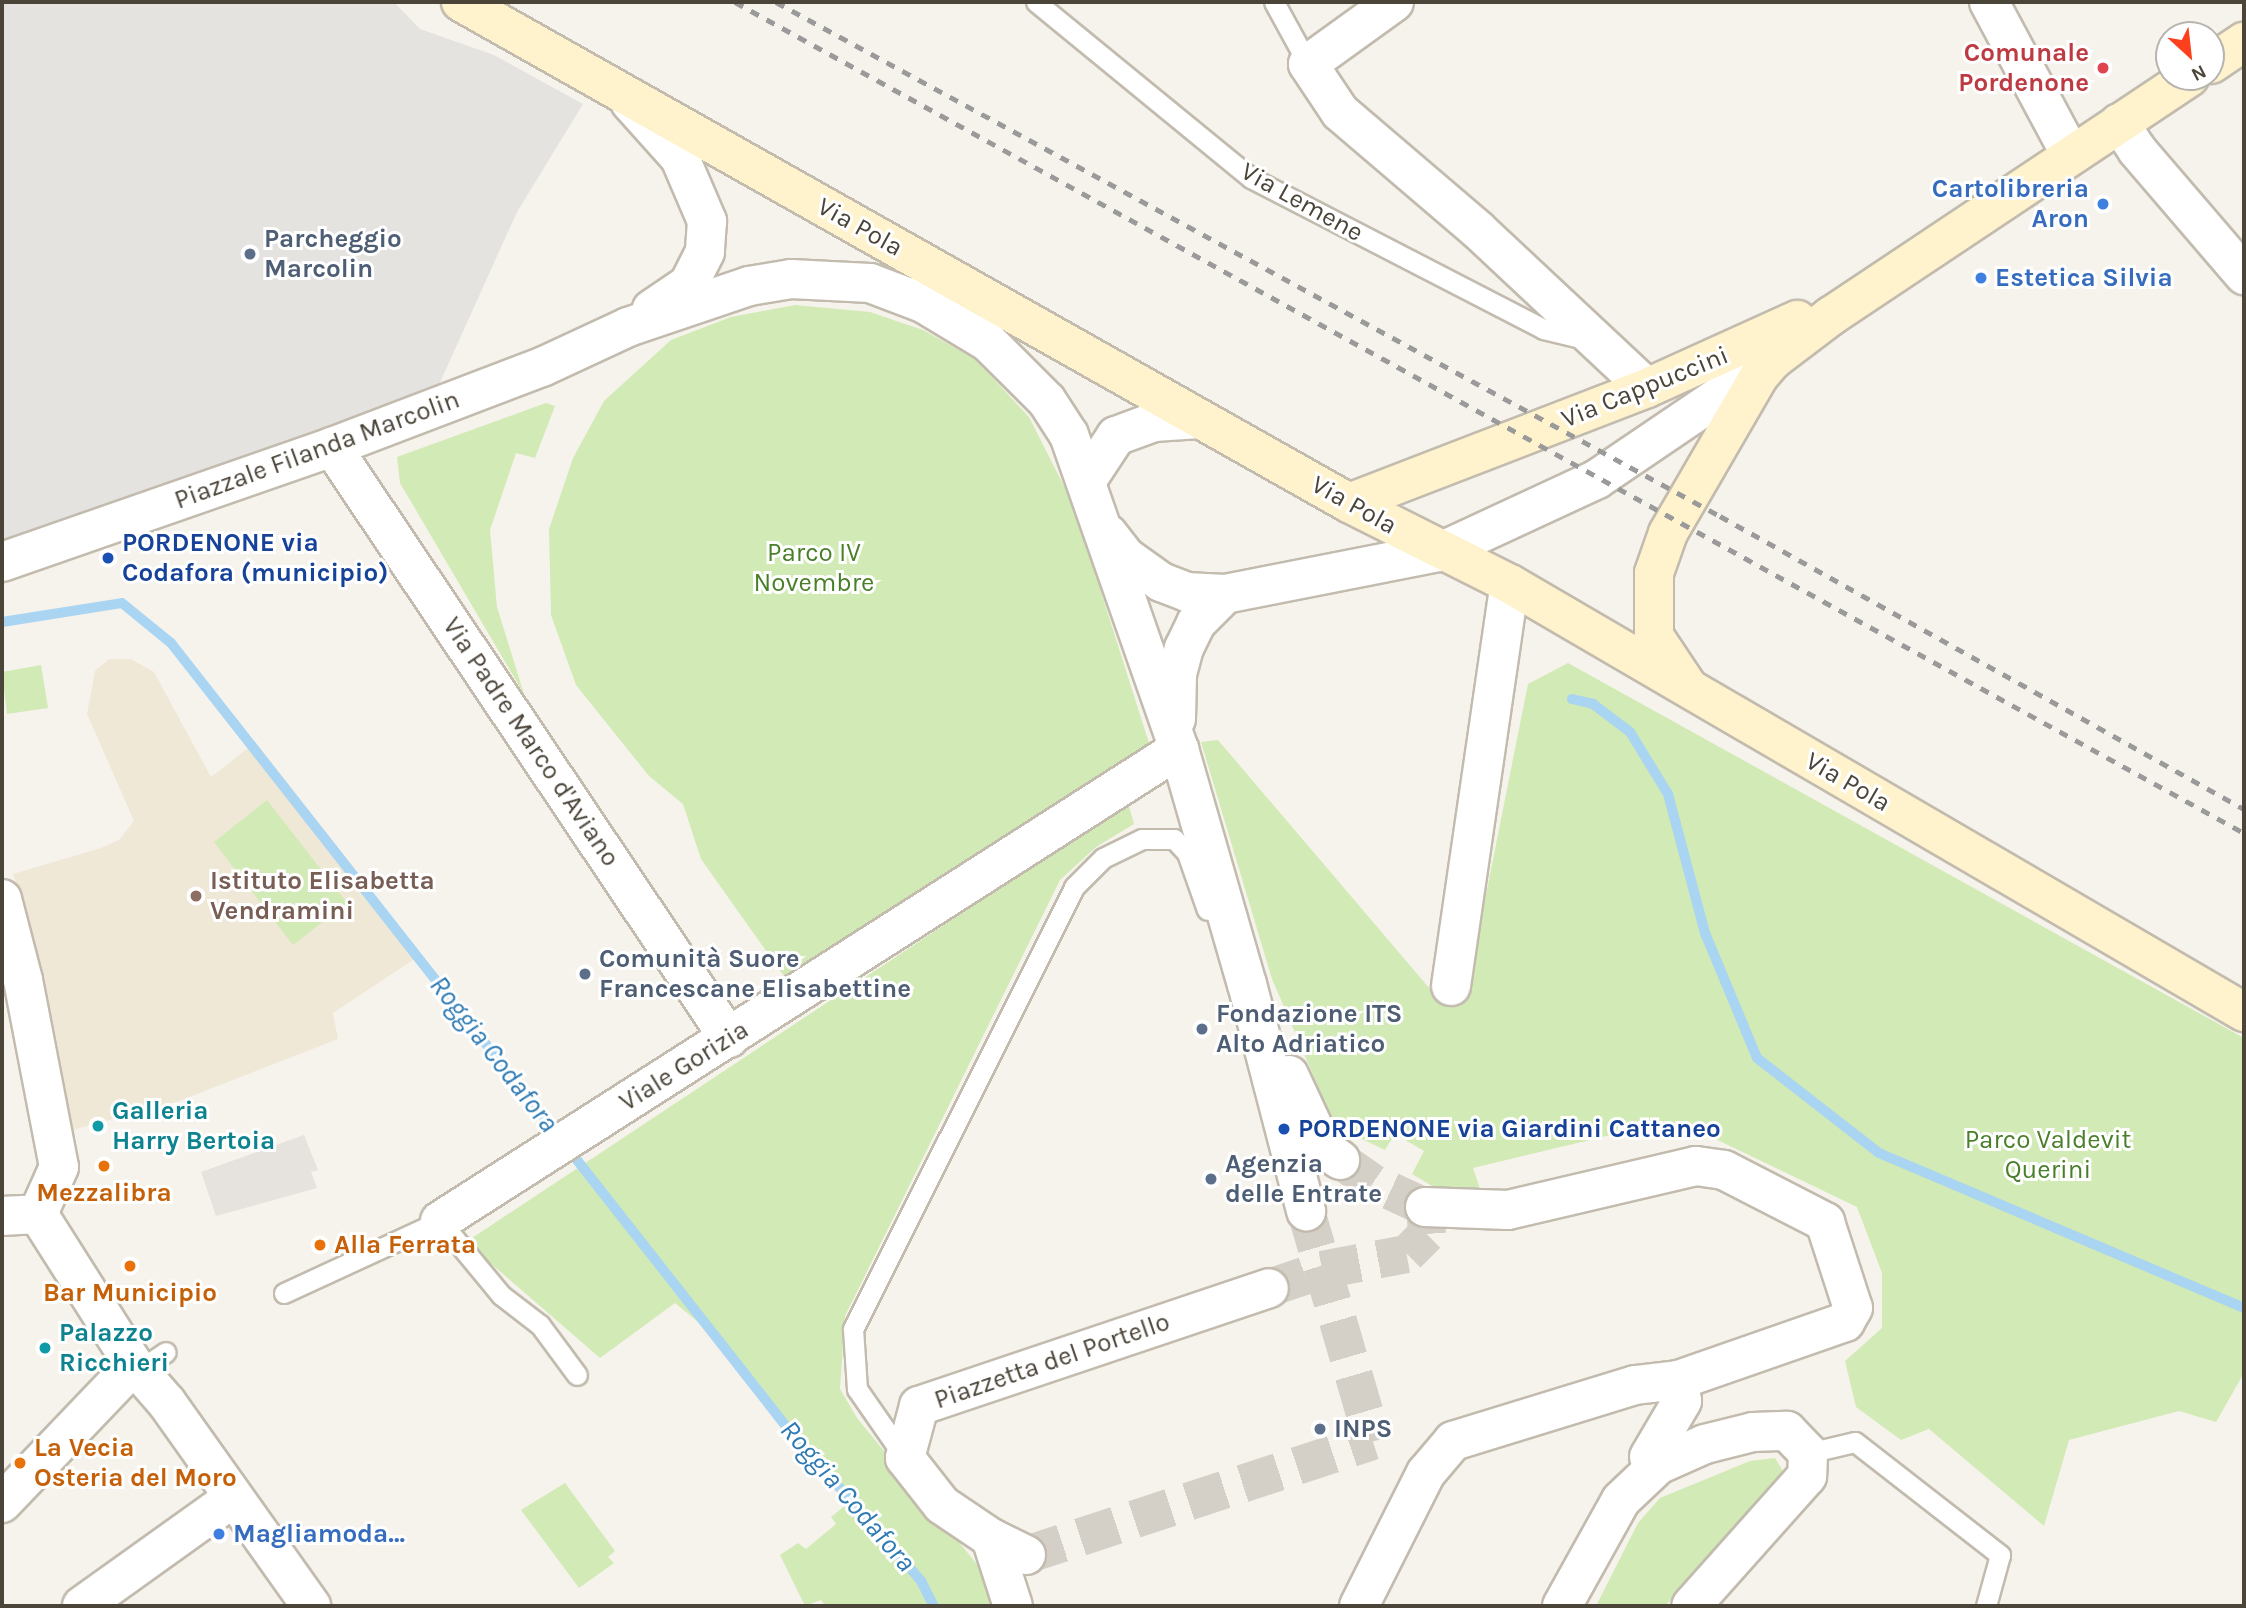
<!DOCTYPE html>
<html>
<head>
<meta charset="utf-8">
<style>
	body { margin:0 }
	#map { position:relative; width:2246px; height:1608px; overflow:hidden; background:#f6f3ec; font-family:Karla,sans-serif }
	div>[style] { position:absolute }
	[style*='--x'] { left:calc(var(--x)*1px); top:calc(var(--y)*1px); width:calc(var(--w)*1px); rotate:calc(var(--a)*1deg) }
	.industrial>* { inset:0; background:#e6e2dd }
	.education>* { inset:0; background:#efe8d6 }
	.green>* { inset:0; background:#d2eab5 }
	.parking>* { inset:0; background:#e5e3e0 }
	.stream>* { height:10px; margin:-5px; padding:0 5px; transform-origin:5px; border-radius:5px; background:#a9d4f2 }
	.street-tunnel>* { height:38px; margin-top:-19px; transform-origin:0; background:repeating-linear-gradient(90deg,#d4d0c8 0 38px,transparent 0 57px) }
	.roads { filter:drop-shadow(2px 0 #c2bbae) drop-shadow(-2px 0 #c2bbae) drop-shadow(0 2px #c2bbae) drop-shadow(0 -2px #c2bbae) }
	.lane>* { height:19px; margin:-9.5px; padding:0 9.5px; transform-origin:9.5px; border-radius:9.5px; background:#fff }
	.street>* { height:38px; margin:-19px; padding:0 19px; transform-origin:19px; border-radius:19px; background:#fff }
	.secondary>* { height:38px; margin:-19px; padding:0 19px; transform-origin:19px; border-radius:19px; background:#fff3cd }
	.rail>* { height:5px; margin-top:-2.5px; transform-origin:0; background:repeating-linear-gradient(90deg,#9a9a9a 0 9px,transparent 0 18px) }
	.dots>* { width:19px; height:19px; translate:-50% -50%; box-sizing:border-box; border:4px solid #fff; border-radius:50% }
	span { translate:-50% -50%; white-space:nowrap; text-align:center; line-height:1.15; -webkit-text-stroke:6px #fff; paint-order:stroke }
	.health-label { font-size:26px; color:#be3a42; font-weight:700 }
	.right { translate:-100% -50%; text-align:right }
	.shop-label { font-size:26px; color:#366cbe; font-weight:700 }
	.left { translate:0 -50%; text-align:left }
	.street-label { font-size:26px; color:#4b4439 }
	.service-label { font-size:26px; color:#4e5e75; font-weight:700 }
	.transit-label { font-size:26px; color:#164399; font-weight:700 }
	.park-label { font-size:26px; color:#4a7f2a }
	.education-label { font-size:26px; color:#785e54; font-weight:700 }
	.culture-label { font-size:26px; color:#0d838f; font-weight:700 }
	.food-label { font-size:26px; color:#c56008; font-weight:700 }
	.water-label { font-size:28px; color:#2e7ab2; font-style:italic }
	.frame { position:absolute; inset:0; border:4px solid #4b4439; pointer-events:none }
	.north { position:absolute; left:2155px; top:21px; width:70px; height:70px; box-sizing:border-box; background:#fff; border:2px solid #b7b4b0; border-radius:50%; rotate:153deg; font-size:19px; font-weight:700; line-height:28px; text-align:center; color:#4b4439 }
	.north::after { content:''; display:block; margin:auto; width:24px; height:32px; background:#fc3f1d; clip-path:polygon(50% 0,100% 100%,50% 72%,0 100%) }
</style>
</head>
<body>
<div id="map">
	<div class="industrial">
		<div style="clip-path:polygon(304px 1135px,318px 1170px,311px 1172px,317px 1188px,216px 1216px,201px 1172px)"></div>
	</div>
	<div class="education">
		<div style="clip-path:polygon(109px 659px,131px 659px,154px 672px,211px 777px,252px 745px,419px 956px,333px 1013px,338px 1039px,179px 1101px,69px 1131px,29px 918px,13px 874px,101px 848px,119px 840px,134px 821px,87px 714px,95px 671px)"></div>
	</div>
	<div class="green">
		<div style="clip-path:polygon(795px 305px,870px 312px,923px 330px,975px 359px,1029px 417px,1073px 504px,1149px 743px,786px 979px,701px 859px,683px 804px,649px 776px,576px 685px,551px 615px,549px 529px,573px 458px,604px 401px,671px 340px,731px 317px)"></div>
		<div style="clip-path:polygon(546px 403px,555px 406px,535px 458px,516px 453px,490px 530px,497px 607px,524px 694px,400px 483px,397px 457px)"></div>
		<div style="clip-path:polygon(1568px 663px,2244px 1038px,2244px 1373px,2216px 1422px,2179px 1411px,2069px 1440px,2044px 1526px,1929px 1429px,1901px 1440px,1856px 1407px,1845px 1361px,1882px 1328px,1882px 1273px,1857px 1207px,1684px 1124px,1619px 1133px,1473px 1168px,1483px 1198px,1451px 1197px,1412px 1174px,1424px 1151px,1395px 1134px,1385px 1150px,1335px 1126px,1272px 979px,1201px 742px,1218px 740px,1430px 989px,1466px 995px,1528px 684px)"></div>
		<div style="clip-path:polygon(41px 665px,48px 708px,7px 714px,2px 672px)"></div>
		<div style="clip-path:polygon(267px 800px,347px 903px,293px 945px,214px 842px)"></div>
		<div style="clip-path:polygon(1128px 803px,1134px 824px,1096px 847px,1060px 880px,845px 1316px,840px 1389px,857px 1418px,980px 1568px,1000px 1606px,825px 1606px,821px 1600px,805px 1606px,780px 1555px,798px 1543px,806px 1549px,836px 1524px,831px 1517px,848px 1503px,703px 1326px,675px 1303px,600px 1358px,466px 1242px)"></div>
		<div style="clip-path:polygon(1775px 1458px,1786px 1476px,1665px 1606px,1596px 1606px,1638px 1523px,1660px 1498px,1750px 1461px)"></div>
		<div style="clip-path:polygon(565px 1483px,615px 1551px,608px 1557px,614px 1563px,579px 1588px,521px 1510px)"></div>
	</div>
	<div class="parking">
		<div style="clip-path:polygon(2px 2px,394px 2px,420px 29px,494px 55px,583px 104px,517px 212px,437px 389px,2px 545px)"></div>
	</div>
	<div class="stream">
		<div style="--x:2;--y:622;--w:121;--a:-9"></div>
		<div style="--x:122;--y:603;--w:63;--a:39.2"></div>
		<div style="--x:171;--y:643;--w:1001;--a:51.86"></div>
		<div style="--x:789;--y:1430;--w:201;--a:48.8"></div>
		<div style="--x:921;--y:1581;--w:28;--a:63"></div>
		<div style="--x:1572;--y:699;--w:22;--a:13"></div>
		<div style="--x:1593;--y:704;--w:46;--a:37.1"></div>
		<div style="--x:1630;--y:732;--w:73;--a:58.5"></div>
		<div style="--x:1668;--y:794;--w:144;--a:75.1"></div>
		<div style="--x:1705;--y:933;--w:135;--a:67.4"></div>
		<div style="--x:1757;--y:1058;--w:155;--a:37.9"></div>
		<div style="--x:1879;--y:1153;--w:397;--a:23"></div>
	</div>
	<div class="street-tunnel">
		<div style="--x:1306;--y:1211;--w:240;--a:73.8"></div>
		<div style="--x:1269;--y:1288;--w:56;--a:-18.8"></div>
		<div style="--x:1322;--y:1270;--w:86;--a:-10.7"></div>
		<div style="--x:1407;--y:1254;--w:28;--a:-45"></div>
		<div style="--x:1427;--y:1234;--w:27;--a:-94"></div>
		<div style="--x:1425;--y:1207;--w:57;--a:-155.2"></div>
		<div style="--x:1373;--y:1183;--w:40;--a:-145.1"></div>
		<div style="--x:1026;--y:1555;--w:365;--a:-18.2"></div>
	</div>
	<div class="roads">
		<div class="lane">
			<div style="--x:1036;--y:2;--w:278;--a:39.3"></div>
			<div style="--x:1251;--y:178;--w:329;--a:27.3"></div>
			<div style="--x:1543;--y:329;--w:43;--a:13.4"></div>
			<div style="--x:1274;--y:2;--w:71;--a:61.3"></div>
			<div style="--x:284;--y:1293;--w:172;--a:-24.8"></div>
			<div style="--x:440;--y:1221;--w:96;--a:50.5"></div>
			<div style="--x:501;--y:1295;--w:49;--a:37.6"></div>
			<div style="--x:540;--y:1325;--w:62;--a:53.5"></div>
			<div style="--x:139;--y:1370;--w:32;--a:-34"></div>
			<div style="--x:1808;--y:1453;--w:48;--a:-13.2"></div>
			<div style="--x:1855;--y:1442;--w:184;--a:37.9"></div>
			<div style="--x:2000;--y:1555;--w:53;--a:105.4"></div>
			<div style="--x:905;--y:1458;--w:84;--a:-124.8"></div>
			<div style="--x:857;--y:1389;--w:60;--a:-93.8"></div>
			<div style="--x:853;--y:1329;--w:494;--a:-63.4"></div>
			<div style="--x:1074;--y:887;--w:41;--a:-45"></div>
			<div style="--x:1103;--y:858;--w:43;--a:-26"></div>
			<div style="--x:1142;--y:839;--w:32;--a:0"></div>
			<div style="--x:1174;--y:839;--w:19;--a:47"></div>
			<div style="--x:1187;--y:853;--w:60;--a:70.7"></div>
		</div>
		<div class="street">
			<div style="--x:1394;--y:2;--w:106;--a:144.2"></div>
			<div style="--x:1308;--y:64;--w:58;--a:56.3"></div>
			<div style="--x:1340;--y:112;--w:182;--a:40.5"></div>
			<div style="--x:1478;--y:230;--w:231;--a:43.1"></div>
			<div style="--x:1989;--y:2;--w:171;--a:61.8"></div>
			<div style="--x:630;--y:102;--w:75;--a:48.2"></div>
			<div style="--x:680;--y:158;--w:69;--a:66.8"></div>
			<div style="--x:707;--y:221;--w:31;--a:94"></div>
			<div style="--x:705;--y:252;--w:36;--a:117"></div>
			<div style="--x:689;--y:284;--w:45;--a:146"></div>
			<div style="--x:2119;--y:123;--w:32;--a:56"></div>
			<div style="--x:2137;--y:150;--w:165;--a:49.4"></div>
			<div style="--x:332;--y:447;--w:712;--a:56.11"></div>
			<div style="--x:1087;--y:480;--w:53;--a:-56.6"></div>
			<div style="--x:1116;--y:436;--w:40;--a:-20.2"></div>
			<div style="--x:1154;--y:422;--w:46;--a:-3.7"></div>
			<div style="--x:1108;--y:534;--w:29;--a:52"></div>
			<div style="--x:1126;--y:557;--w:43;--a:35.5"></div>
			<div style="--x:1161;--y:582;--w:28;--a:21"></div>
			<div style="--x:1187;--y:592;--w:38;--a:3"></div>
			<div style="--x:1225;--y:594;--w:219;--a:-11.1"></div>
			<div style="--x:1440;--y:552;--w:173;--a:-24.9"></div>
			<div style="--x:1597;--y:479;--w:212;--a:-34.1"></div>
			<div style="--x:2;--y:562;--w:349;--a:-19.2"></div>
			<div style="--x:332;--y:447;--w:225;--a:-20.9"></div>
			<div style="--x:542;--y:367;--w:95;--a:-24.9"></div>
			<div style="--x:628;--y:327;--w:128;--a:-18.7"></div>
			<div style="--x:749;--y:286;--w:43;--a:-9.5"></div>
			<div style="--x:791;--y:279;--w:79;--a:2.9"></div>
			<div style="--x:870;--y:283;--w:57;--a:20.7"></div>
			<div style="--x:923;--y:303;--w:76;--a:31"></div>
			<div style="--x:988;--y:342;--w:83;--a:45"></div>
			<div style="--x:1047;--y:401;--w:40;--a:57.1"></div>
			<div style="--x:1069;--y:435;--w:333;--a:70.7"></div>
			<div style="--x:1179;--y:749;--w:245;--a:73.9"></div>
			<div style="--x:1247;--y:984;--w:235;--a:75.4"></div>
			<div style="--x:1176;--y:719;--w:45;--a:-88.7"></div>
			<div style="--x:1177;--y:674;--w:27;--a:-75"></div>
			<div style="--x:1184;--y:648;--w:28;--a:-64"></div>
			<div style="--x:1196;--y:623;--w:41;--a:-45"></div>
			<div style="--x:2;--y:899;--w:84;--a:75.5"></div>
			<div style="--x:23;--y:980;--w:190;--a:79.1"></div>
			<div style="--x:59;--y:1167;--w:51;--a:114.1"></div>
			<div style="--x:1451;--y:986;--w:406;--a:-81.7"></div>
			<div style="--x:1289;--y:1075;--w:81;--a:65"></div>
			<div style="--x:1323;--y:1148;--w:21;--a:35"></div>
			<div style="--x:1425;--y:1207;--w:83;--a:2.1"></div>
			<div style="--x:1508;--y:1210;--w:193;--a:-13.2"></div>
			<div style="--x:1696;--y:1166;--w:28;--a:8"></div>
			<div style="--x:1724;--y:1170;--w:114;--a:27.2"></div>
			<div style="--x:1825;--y:1222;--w:90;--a:72"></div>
			<div style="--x:1853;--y:1308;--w:16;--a:120"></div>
			<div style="--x:1845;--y:1322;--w:177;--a:160.8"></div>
			<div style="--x:38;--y:1214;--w:179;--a:57.6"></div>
			<div style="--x:134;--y:1365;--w:50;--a:49"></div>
			<div style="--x:167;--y:1403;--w:249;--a:54.6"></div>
			<div style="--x:2;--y:1216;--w:36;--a:-3"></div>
			<div style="--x:440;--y:1221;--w:877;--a:-32.57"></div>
			<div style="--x:2;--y:1503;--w:191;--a:-46.3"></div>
			<div style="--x:991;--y:1538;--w:71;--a:72.1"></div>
			<div style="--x:1026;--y:1555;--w:39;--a:-154"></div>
			<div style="--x:991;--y:1538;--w:59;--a:-146"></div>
			<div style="--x:942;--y:1505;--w:60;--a:-128.2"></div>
			<div style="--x:905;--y:1458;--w:54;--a:-74.9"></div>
			<div style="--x:919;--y:1406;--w:369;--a:-18.6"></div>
			<div style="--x:82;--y:1606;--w:186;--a:-35.6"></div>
			<div style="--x:1359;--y:1606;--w:149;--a:-63.3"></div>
			<div style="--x:1426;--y:1473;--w:42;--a:-49.8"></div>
			<div style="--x:1453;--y:1441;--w:190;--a:-17.1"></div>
			<div style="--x:1635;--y:1385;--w:43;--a:-6.6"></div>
			<div style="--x:1678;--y:1380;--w:21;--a:79"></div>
			<div style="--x:1682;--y:1401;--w:65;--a:120.5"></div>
			<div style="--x:1562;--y:1606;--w:121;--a:-60.9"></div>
			<div style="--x:1621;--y:1500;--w:51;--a:-43.4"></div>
			<div style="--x:1658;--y:1465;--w:51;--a:-24.1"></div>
			<div style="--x:1705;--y:1444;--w:49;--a:-14"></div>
			<div style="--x:1753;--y:1432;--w:34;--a:-2"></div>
			<div style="--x:1787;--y:1431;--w:30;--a:46"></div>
			<div style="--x:1808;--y:1453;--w:23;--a:92"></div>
			<div style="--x:1807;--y:1476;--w:174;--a:131.7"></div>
		</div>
		<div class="secondary">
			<div style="--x:461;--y:2;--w:1020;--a:29.43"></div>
			<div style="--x:1349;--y:503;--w:180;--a:26.7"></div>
			<div style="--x:1510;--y:584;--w:850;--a:30.25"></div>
			<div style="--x:2211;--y:64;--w:40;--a:-34"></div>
			<div style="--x:1349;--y:503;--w:319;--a:-21.1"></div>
			<div style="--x:1647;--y:388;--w:165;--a:-24.4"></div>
			<div style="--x:1686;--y:684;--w:58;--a:-123.7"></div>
			<div style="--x:1654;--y:636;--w:63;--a:-90"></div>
			<div style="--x:1654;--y:573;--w:42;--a:-70.7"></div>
			<div style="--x:1668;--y:533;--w:181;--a:-59.9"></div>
			<div style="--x:1759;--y:376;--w:21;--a:-49"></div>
			<div style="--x:1773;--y:360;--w:73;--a:-37.2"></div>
			<div style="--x:1831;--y:316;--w:431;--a:-33.7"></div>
		</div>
	</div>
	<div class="rail">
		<div style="--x:735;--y:2;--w:1723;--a:28.84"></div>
		<div style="--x:776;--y:2;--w:1075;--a:28.57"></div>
		<div style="--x:1720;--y:516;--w:600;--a:29.21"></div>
	</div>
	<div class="dots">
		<div style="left:2103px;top:68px;background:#e0444e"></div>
		<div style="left:2103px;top:204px;background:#3f7fe0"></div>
		<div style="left:250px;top:254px;background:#5c6f8a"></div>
		<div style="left:1981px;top:278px;background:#3f7fe0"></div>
		<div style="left:108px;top:558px;background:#1a4fb4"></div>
		<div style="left:196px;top:896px;background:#8d6e63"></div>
		<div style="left:585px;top:974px;background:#5c6f8a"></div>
		<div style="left:1202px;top:1029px;background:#5c6f8a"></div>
		<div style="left:98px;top:1126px;background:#0f9aa8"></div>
		<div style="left:1284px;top:1129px;background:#1a4fb4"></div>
		<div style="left:104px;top:1166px;background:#e8710a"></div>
		<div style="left:1211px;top:1179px;background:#5c6f8a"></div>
		<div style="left:320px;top:1245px;background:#e8710a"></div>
		<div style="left:130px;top:1266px;background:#e8710a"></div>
		<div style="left:45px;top:1348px;background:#0f9aa8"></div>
		<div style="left:1320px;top:1429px;background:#5c6f8a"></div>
		<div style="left:20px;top:1463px;background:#e8710a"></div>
		<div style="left:219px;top:1534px;background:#3f7fe0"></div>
	</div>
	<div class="health-label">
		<span class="right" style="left:2089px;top:68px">Comunale<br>Pordenone</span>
	</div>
	<div class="shop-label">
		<span class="right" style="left:2089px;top:204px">Cartolibreria<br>Aron</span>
		<span class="left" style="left:1995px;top:278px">Estetica Silvia</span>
		<span class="left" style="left:233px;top:1534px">Magliamoda...</span>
	</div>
	<div class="street-label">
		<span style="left:1302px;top:202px;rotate:29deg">Via Lemene</span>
		<span style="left:860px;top:227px;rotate:29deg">Via Pola</span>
		<span style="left:1645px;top:387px;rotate:-22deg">Via Cappuccini</span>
		<span style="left:317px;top:450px;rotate:-20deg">Piazzale Filanda Marcolin</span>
		<span style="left:1354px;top:505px;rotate:29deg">Via Pola</span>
		<span style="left:531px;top:742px;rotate:56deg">Via Padre Marco d'Aviano</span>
		<span style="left:1848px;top:782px;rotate:30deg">Via Pola</span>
		<span style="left:684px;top:1066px;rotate:-32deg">Viale Gorizia</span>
		<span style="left:1052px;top:1361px;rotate:-19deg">Piazzetta del Portello</span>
	</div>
	<div class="service-label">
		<span class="left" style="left:264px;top:254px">Parcheggio<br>Marcolin</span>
		<span class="left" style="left:599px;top:974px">Comunità Suore<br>Francescane Elisabettine</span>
		<span class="left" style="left:1216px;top:1029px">Fondazione ITS<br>Alto Adriatico</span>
		<span class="left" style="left:1225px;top:1179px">Agenzia<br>delle Entrate</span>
		<span class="left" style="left:1334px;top:1429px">INPS</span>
	</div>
	<div class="transit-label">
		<span class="left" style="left:122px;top:558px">PORDENONE via<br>Codafora (municipio)</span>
		<span class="left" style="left:1298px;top:1129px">PORDENONE via Giardini Cattaneo</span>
	</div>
	<div class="park-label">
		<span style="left:814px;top:568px">Parco IV<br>Novembre</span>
		<span style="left:2048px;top:1155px">Parco Valdevit<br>Querini</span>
	</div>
	<div class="education-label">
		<span class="left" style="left:210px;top:896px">Istituto Elisabetta<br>Vendramini</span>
	</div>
	<div class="culture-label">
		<span class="left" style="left:112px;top:1126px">Galleria<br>Harry Bertoia</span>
		<span class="left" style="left:59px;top:1348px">Palazzo<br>Ricchieri</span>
	</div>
	<div class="food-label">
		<span style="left:104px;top:1193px">Mezzalibra</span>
		<span class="left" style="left:334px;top:1245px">Alla Ferrata</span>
		<span style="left:130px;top:1293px">Bar Municipio</span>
		<span class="left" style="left:34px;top:1463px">La Vecia<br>Osteria del Moro</span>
	</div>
	<div class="water-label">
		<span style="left:494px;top:1054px;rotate:52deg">Roggia Codafora</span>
		<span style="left:848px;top:1496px;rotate:49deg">Roggia Codafora</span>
	</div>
	<div class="frame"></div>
	<div class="north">N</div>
</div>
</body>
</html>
